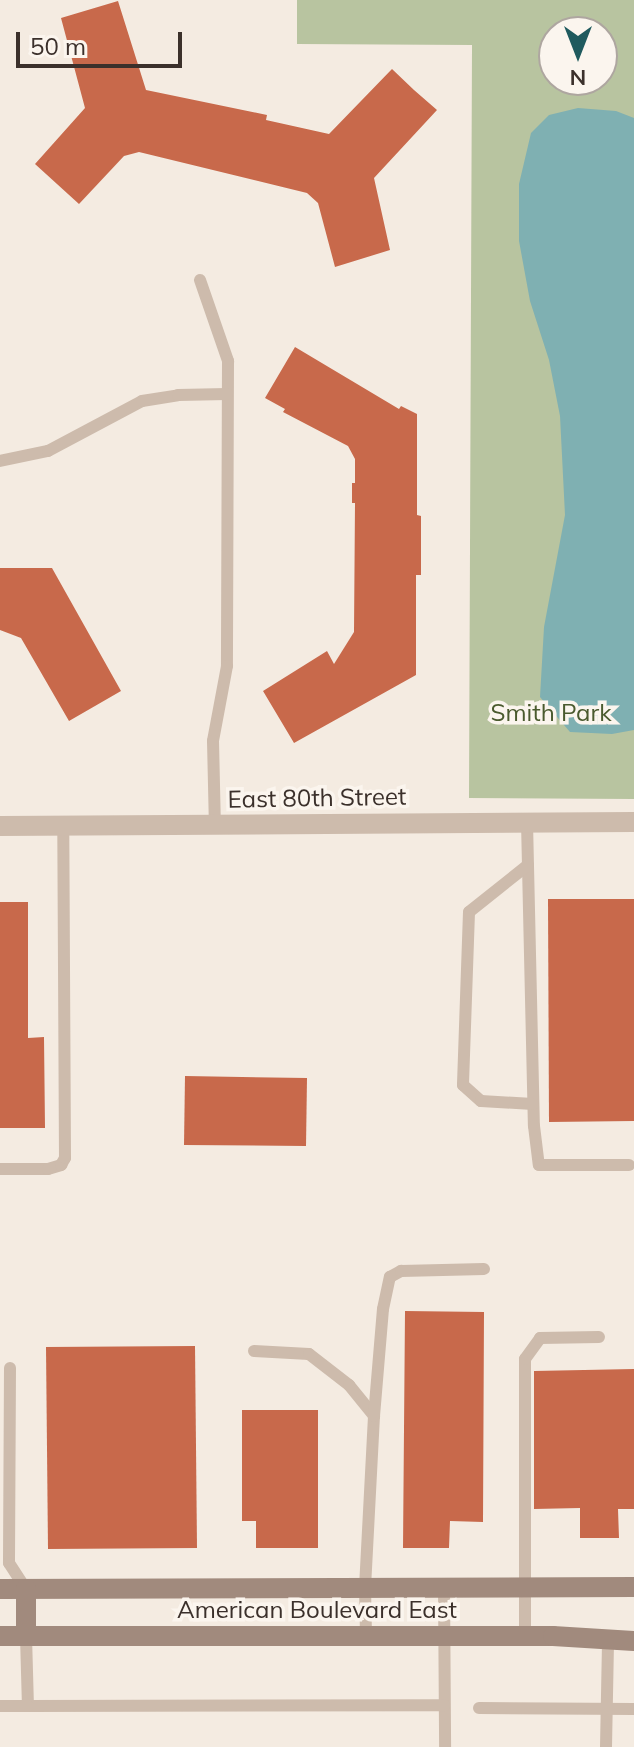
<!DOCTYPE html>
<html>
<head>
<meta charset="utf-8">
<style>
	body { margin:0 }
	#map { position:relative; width:634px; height:1747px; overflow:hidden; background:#f4ebe1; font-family:Mulish,sans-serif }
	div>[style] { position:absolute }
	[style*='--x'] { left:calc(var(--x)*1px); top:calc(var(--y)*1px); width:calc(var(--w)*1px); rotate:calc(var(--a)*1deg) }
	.green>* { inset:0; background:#b8c4a0 }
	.water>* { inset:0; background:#7fb0b2 }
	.building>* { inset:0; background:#c8694b }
	.lane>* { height:12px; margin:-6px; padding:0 6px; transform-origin:6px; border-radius:6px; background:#cdbbac }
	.street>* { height:20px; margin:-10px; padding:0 10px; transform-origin:10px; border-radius:10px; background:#cdbbac }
	.secondary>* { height:20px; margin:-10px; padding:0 10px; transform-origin:10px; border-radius:10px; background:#a18a7d }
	span { translate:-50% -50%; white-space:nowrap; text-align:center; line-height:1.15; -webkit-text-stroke:7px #fbf5ee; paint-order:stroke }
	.park-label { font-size:24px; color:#4a5a2e }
	.street-label { font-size:24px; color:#3b302b }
	.north { position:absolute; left:538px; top:16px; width:80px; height:80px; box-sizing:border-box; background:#fbf5ee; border:2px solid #aea6a0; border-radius:50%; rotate:180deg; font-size:22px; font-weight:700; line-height:32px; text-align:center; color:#3b302b }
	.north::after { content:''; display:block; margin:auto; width:28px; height:36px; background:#1f5a5e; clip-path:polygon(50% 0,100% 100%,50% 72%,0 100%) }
	.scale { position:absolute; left:16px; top:32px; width:166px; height:36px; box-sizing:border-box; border:4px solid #3b302b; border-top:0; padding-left:10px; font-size:24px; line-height:28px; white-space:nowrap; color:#3b302b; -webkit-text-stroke:6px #fbf5ee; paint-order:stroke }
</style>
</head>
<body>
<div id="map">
	<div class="green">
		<div style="clip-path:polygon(evenodd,297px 0,634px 0,634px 799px,469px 798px,472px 45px,297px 44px,297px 0,554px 32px,602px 32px,602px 80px,554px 80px,554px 32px)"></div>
	</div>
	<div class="water">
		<div style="clip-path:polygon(578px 108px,616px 111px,634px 118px,634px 730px,612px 734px,570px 732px,540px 697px,544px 627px,565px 515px,560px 416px,549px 360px,530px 301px,519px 241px,519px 184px,531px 133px,549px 115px)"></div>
	</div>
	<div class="building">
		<div style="clip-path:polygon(118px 1px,146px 90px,267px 115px,266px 120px,329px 134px,392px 69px,414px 90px,437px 110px,374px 178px,390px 250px,335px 267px,318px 203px,307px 193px,139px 152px,124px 156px,79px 204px,35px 164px,85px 108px,61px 18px)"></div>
		<div style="clip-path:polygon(295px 347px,399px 409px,401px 406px,417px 414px,417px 515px,421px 516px,421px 575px,416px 575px,416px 675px,294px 743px,263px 691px,327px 651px,334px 664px,354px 632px,355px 503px,352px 503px,352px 483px,355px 483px,355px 459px,348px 446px,283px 412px,285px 409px,265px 398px)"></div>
		<div style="clip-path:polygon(0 568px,52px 568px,121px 691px,69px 721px,21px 638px,0 630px)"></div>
		<div style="clip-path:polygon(548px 899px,634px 899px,634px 1121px,549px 1122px)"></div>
		<div style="clip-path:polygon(0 902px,28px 902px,28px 1038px,44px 1037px,45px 1128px,0 1128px)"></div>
		<div style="clip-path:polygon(185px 1076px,307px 1078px,306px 1146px,184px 1145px)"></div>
		<div style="clip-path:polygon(405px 1311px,484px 1312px,483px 1522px,450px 1521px,449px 1548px,403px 1548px)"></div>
		<div style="clip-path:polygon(195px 1346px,197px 1548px,48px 1549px,46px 1347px)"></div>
		<div style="clip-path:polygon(634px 1369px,634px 1509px,618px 1509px,619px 1538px,580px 1538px,580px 1508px,534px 1509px,534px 1371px)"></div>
		<div style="clip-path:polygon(242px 1410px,318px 1410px,318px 1548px,256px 1548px,256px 1521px,242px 1521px)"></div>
	</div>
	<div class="lane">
		<div style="--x:200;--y:280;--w:86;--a:70.9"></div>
		<div style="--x:228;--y:361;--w:305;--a:90.2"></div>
		<div style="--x:227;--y:666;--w:76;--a:100.6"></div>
		<div style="--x:213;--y:741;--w:85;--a:88.7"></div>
		<div style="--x:0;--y:461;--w:49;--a:-11.8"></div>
		<div style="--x:48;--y:451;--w:106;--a:-28"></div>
		<div style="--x:142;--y:401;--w:36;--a:-9"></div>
		<div style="--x:178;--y:395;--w:49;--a:-1.2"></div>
		<div style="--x:527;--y:822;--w:304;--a:88.7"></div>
		<div style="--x:534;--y:1126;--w:39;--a:83"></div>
		<div style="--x:539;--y:1165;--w:90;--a:0"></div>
		<div style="--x:528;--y:865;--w:75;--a:141.5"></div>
		<div style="--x:469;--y:912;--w:173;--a:92"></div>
		<div style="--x:463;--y:1085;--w:24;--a:42"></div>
		<div style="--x:481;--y:1101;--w:52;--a:3.3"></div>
		<div style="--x:0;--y:1169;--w:48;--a:0"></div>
		<div style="--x:48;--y:1169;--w:14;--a:-17"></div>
		<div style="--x:61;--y:1165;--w:8;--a:-60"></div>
		<div style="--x:65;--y:1158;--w:332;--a:-90.3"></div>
		<div style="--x:254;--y:1351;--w:55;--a:3.1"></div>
		<div style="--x:309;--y:1354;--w:51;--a:37.8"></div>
		<div style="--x:349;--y:1385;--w:40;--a:51"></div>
		<div style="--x:374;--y:1416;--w:171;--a:93"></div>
		<div style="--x:365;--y:1587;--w:49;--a:88.8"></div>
		<div style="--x:10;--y:1368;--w:195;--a:90.3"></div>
		<div style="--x:9;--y:1563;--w:31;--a:57"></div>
		<div style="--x:374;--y:1416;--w:107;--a:-85.2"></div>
		<div style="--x:383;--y:1309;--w:33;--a:-78"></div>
		<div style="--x:390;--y:1277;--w:13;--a:-29"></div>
		<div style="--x:401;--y:1271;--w:83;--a:-1.4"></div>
		<div style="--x:444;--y:1587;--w:160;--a:89.6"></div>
		<div style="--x:26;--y:1636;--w:70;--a:88.4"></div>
		<div style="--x:28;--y:1706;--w:416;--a:-0.1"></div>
		<div style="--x:525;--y:1636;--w:277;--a:-90"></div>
		<div style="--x:525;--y:1359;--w:26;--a:-54"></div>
		<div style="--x:540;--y:1338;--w:59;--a:-1"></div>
		<div style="--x:0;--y:1706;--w:28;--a:0"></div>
		<div style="--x:479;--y:1708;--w:155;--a:0.4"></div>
		<div style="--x:606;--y:1747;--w:108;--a:-88.9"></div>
	</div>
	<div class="street">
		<div style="--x:0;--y:826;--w:634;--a:-0.36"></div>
	</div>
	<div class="secondary">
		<div style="--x:0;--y:1589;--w:634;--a:-0.18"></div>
		<div style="--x:26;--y:1589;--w:47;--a:90"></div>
		<div style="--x:0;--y:1636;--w:553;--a:0"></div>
		<div style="--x:553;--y:1636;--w:81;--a:3.5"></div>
	</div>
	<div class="park-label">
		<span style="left:551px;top:713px">Smith Park</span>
	</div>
	<div class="street-label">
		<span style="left:317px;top:798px;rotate:-1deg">East 80th Street</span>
		<span style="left:317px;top:1610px">American Boulevard East</span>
	</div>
	<div class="north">N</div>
	<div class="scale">50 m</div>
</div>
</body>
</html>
